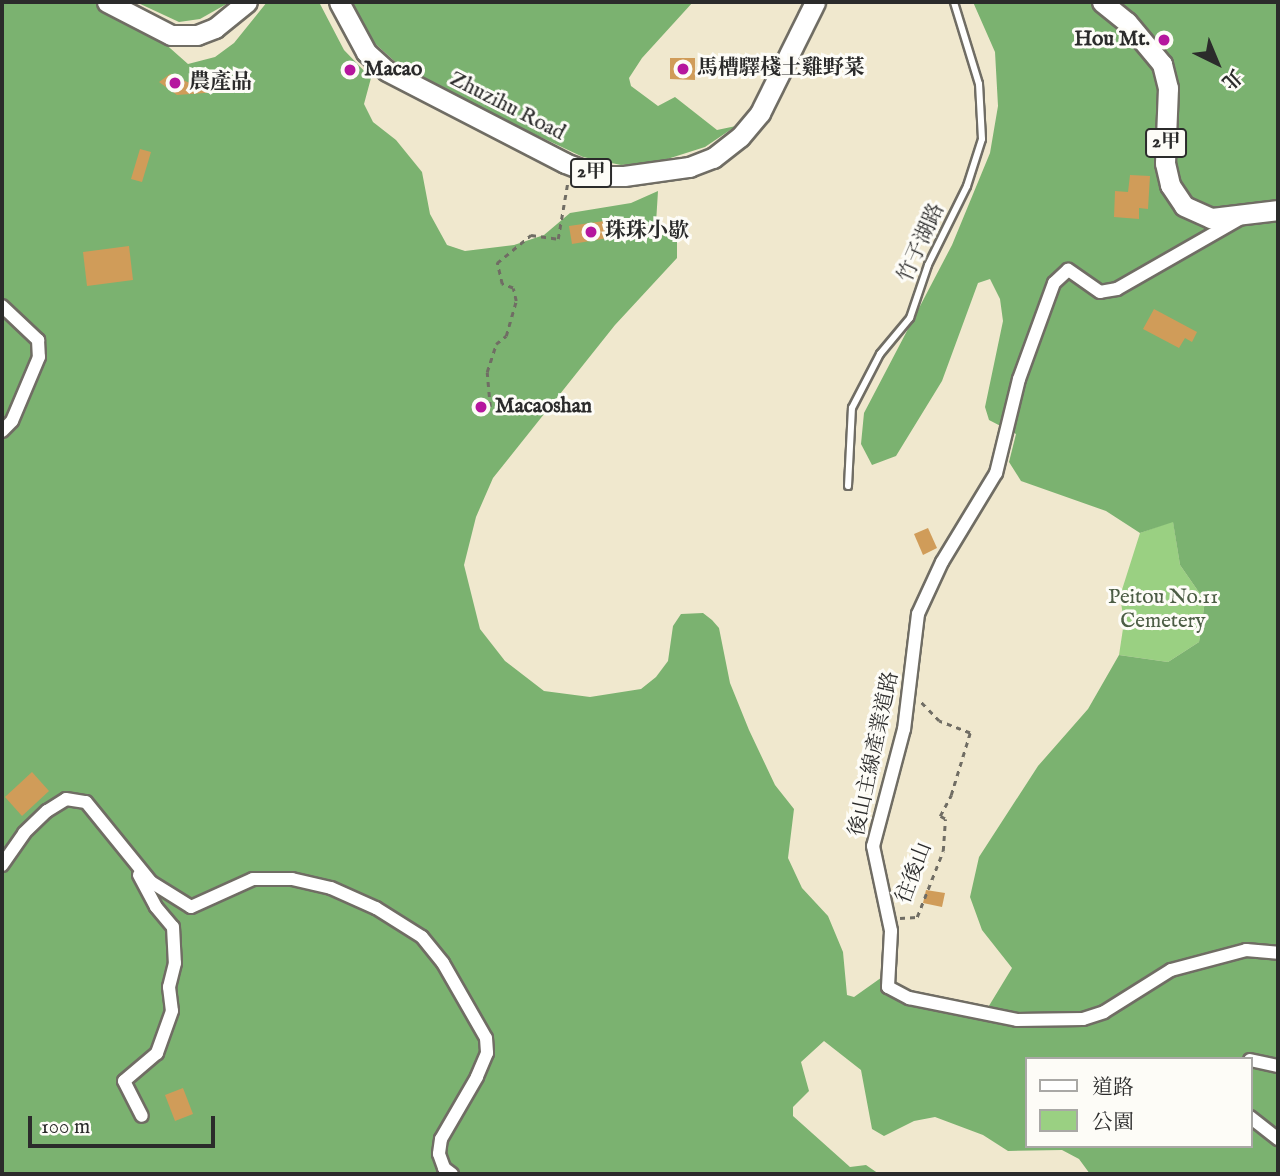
<!DOCTYPE html>
<html>
<head>
<meta charset="utf-8">
<style>
	body { margin:0 }
	#map { position:relative; width:1280px; height:1176px; overflow:hidden; background:#f0e8ce; font-family:"IM FELL English","Noto Serif TC",serif }
	div>[style] { position:absolute }
	[style*='--x'] { left:calc(var(--x)*1px); top:calc(var(--y)*1px); width:calc(var(--w)*1px); rotate:calc(var(--a)*1deg) }
	.green>* { inset:0; background:#9ad082 }
	.forest>* { inset:0; background:#7bb270 }
	.building>* { inset:0; background:#d09c59 }
	.path>* { height:2.5px; margin-top:-1.25px; transform-origin:0; background:repeating-linear-gradient(90deg,#706d64 0 5px,transparent 0 10px) }
	.roads { filter:drop-shadow(2px 0 #706d64) drop-shadow(-2px 0 #706d64) drop-shadow(0 2px #706d64) drop-shadow(0 -2px #706d64) }
	.lane>* { height:6px; margin:-3px; padding:0 3px; transform-origin:3px; border-radius:3px; background:#fff }
	.street>* { height:12px; margin:-6px; padding:0 6px; transform-origin:6px; border-radius:6px; background:#fff }
	.primary>* { height:19px; margin:-9.5px; padding:0 9.5px; transform-origin:9.5px; border-radius:9.5px; background:#fff }
	.dots>* { width:19px; height:19px; translate:-50% -50%; box-sizing:border-box; border:4px solid #fdfcf7; border-radius:50% }
	span { translate:-50% -50%; white-space:nowrap; text-align:center; line-height:1.15; -webkit-text-stroke:6px #fdfcf7; paint-order:stroke }
	.shield-label span { padding:2px 5px; background:#fdfcf7; border:2px solid; border-radius:5px; -webkit-text-stroke-width:0 }
	.shield-label { font-size:19px; color:#2b2b2b; font-weight:700 }
	.poi-label { font-size:21px; color:#2b2b2b; font-weight:700 }
	.right { translate:-100% -50%; text-align:right }
	.left { translate:0 -50%; text-align:left }
	.street-label { font-size:21px; color:#2b2b2b }
	.park-label { font-size:21px; color:#4c5d45 }
	.frame { position:absolute; inset:0; border:4px solid #2b2b2b; pointer-events:none }
	.legend { position:absolute; left:1025px; top:1057px; width:228px; height:91px; box-sizing:border-box; background:#fdfcf7; border:2px solid #a9a8a5; margin:0; padding:9px 12px; list-style:none; font-size:21px; color:#2b2b2b }
	.legend li { display:flex; align-items:center; gap:14px; height:35px }
	.legend b { width:35px; border:2px solid #a9a8a5 }
	.north { position:absolute; left:1182px; top:28px; width:70px; height:70px; -webkit-text-stroke:5px #fdfcf7; paint-order:stroke; rotate:137deg; font-size:19px; font-weight:700; line-height:28px; text-align:center; color:#2b2b2b }
	.north::after { content:''; display:block; margin:auto; width:24px; height:32px; background:#2b2b2b; clip-path:polygon(50% 0,100% 100%,50% 72%,0 100%) }
	.scale { position:absolute; left:28px; top:1116px; width:187px; height:32px; box-sizing:border-box; border:4px solid #2b2b2b; border-top:0; padding-left:9px; font-size:21px; line-height:24px; white-space:nowrap; color:#2b2b2b; -webkit-text-stroke:5px #fdfcf7; paint-order:stroke }
</style>
</head>
<body>
<div id="map">
	<div class="green">
		<div style="clip-path:polygon(1173px 521px,1180px 565px,1205px 601px,1199px 642px,1168px 662px,1119px 655px,1124px 622px,1120px 596px,1140px 533px)"></div>
	</div>
	<div class="forest">
		<div style="clip-path:polygon(evenodd,92px 2px,153px 33px,188px 64px,215px 57px,234px 43px,267px 2px,319px 2px,344px 50px,371px 78px,364px 104px,373px 122px,396px 140px,422px 172px,430px 214px,447px 245px,465px 251px,514px 245px,544px 235px,570px 213px,631px 203px,658px 191px,656px 223px,677px 239px,677px 258px,615px 325px,493px 478px,476px 517px,464px 565px,480px 629px,505px 661px,544px 691px,590px 697px,641px 689px,656px 677px,668px 661px,673px 626px,681px 614px,703px 613px,712px 620px,719px 628px,730px 683px,749px 730px,775px 785px,794px 809px,788px 858px,802px 888px,828px 916px,843px 952px,847px 995px,854px 997px,885px 975px,893px 997px,981px 1019px,1012px 968px,982px 930px,970px 897px,979px 857px,1038px 766px,1088px 709px,1119px 655px,1168px 662px,1199px 642px,1205px 601px,1180px 565px,1173px 522px,1140px 533px,1106px 511px,1021px 481px,1009px 462px,1016px 434px,989px 420px,985px 407px,1003px 321px,1000px 299px,990px 279px,978px 283px,942px 381px,896px 456px,872px 465px,861px 444px,864px 413px,952px 245px,990px 153px,998px 106px,995px 52px,973px 2px,1278px 2px,1278px 1174px,1090px 1174px,1079px 1159px,1062px 1150px,1008px 1151px,983px 1135px,935px 1117px,914px 1121px,884px 1136px,872px 1129px,861px 1070px,824px 1041px,801px 1062px,809px 1091px,793px 1107px,793px 1116px,850px 1167px,866px 1165px,879px 1174px,2px 1174px,2px 3px,92px 2px,1026px 1059px,1250px 1059px,1250px 1146px,1026px 1146px,1026px 1059px)"></div>
		<div style="clip-path:polygon(136px 2px,230px 2px,200px 19px,179px 22px)"></div>
		<div style="clip-path:polygon(351px 2px,693px 2px,642px 58px,629px 78px,631px 86px,658px 106px,675px 97px,717px 130px,736px 126px,705px 147px,661px 161px,621px 165px,583px 157px,411px 76px,371px 40px)"></div>
	</div>
	<div class="building">
		<div style="clip-path:polygon(670px 58px,695px 58px,695px 80px,670px 79px)"></div>
		<div style="clip-path:polygon(170px 74px,194px 85px,223px 80px,218px 92px,177px 95px,159px 82px)"></div>
		<div style="clip-path:polygon(140px 149px,151px 152px,142px 182px,131px 179px)"></div>
		<div style="clip-path:polygon(1130px 175px,1150px 176px,1148px 209px,1139px 208px,1139px 219px,1114px 217px,1115px 191px,1128px 192px)"></div>
		<div style="clip-path:polygon(611px 220px,614px 237px,572px 244px,569px 226px)"></div>
		<div style="clip-path:polygon(129px 246px,133px 280px,87px 286px,83px 252px)"></div>
		<div style="clip-path:polygon(1154px 309px,1197px 332px,1192px 342px,1185px 338px,1179px 348px,1143px 329px)"></div>
		<div style="clip-path:polygon(928px 528px,937px 548px,923px 555px,914px 534px)"></div>
		<div style="clip-path:polygon(32px 772px,49px 791px,22px 816px,5px 797px)"></div>
		<div style="clip-path:polygon(926px 890px,945px 893px,942px 907px,923px 903px)"></div>
		<div style="clip-path:polygon(183px 1088px,193px 1114px,175px 1121px,165px 1095px)"></div>
	</div>
	<div class="path">
		<div style="--x:485;--y:406;--w:5;--a:11"></div>
		<div style="--x:490;--y:407;--w:35;--a:-95"></div>
		<div style="--x:487;--y:372;--w:29;--a:-72"></div>
		<div style="--x:496;--y:344;--w:13;--a:-39"></div>
		<div style="--x:506;--y:336;--w:36;--a:-74"></div>
		<div style="--x:516;--y:301;--w:13;--a:-103"></div>
		<div style="--x:513;--y:288;--w:12;--a:-160"></div>
		<div style="--x:502;--y:284;--w:22;--a:-103"></div>
		<div style="--x:497;--y:263;--w:44;--a:-39.5"></div>
		<div style="--x:531;--y:235;--w:27;--a:8"></div>
		<div style="--x:558;--y:239;--w:60;--a:-80.4"></div>
		<div style="--x:900;--y:918;--w:17;--a:-3"></div>
		<div style="--x:917;--y:917;--w:71;--a:-68.5"></div>
		<div style="--x:943;--y:851;--w:32;--a:-86"></div>
		<div style="--x:945;--y:819;--w:6;--a:-149"></div>
		<div style="--x:940;--y:816;--w:24;--a:-62"></div>
		<div style="--x:951;--y:795;--w:65;--a:-73"></div>
		<div style="--x:970;--y:733;--w:33;--a:-159"></div>
		<div style="--x:939;--y:721;--w:28;--a:-134"></div>
	</div>
	<div class="roads">
		<div class="lane">
			<div style="--x:848;--y:486;--w:78;--a:-87.1"></div>
			<div style="--x:852;--y:408;--w:61;--a:-62.6"></div>
			<div style="--x:880;--y:354;--w:47;--a:-50.2"></div>
			<div style="--x:910;--y:318;--w:56;--a:-71.2"></div>
			<div style="--x:928;--y:265;--w:88;--a:-63.7"></div>
			<div style="--x:967;--y:186;--w:49;--a:-72.3"></div>
			<div style="--x:982;--y:139;--w:55;--a:-93.1"></div>
			<div style="--x:979;--y:84;--w:86;--a:-107"></div>
		</div>
		<div class="street">
			<div style="--x:1241;--y:218;--w:143;--a:150.2"></div>
			<div style="--x:1117;--y:289;--w:17;--a:170"></div>
			<div style="--x:1100;--y:292;--w:39;--a:-145"></div>
			<div style="--x:1068;--y:270;--w:19;--a:137"></div>
			<div style="--x:1054;--y:283;--w:102;--a:110"></div>
			<div style="--x:1019;--y:379;--w:97;--a:103.7"></div>
			<div style="--x:996;--y:473;--w:104;--a:121.2"></div>
			<div style="--x:942;--y:562;--w:57;--a:114.8"></div>
			<div style="--x:918;--y:614;--w:116;--a:96.9"></div>
			<div style="--x:904;--y:729;--w:121;--a:104.8"></div>
			<div style="--x:873;--y:846;--w:87;--a:78"></div>
			<div style="--x:891;--y:931;--w:56;--a:93.1"></div>
			<div style="--x:888;--y:987;--w:24;--a:28"></div>
			<div style="--x:909;--y:998;--w:110;--a:11.5"></div>
			<div style="--x:1017;--y:1020;--w:66;--a:-0.9"></div>
			<div style="--x:1083;--y:1019;--w:22;--a:-18"></div>
			<div style="--x:1104;--y:1012;--w:79;--a:-32.1"></div>
			<div style="--x:1171;--y:970;--w:78;--a:-14.9"></div>
			<div style="--x:1246;--y:950;--w:32;--a:5"></div>
			<div style="--x:2;--y:306;--w:50;--a:43.4"></div>
			<div style="--x:38;--y:340;--w:17;--a:87"></div>
			<div style="--x:39;--y:357;--w:69;--a:112.9"></div>
			<div style="--x:12;--y:421;--w:14;--a:135"></div>
			<div style="--x:2;--y:865;--w:39;--a:-55"></div>
			<div style="--x:24;--y:833;--w:32;--a:-44"></div>
			<div style="--x:47;--y:811;--w:22;--a:-32"></div>
			<div style="--x:66;--y:799;--w:20;--a:9"></div>
			<div style="--x:86;--y:802;--w:103;--a:50.9"></div>
			<div style="--x:151;--y:882;--w:47;--a:32"></div>
			<div style="--x:191;--y:907;--w:68;--a:-24.3"></div>
			<div style="--x:253;--y:879;--w:39;--a:0"></div>
			<div style="--x:292;--y:879;--w:40;--a:13"></div>
			<div style="--x:331;--y:888;--w:49;--a:24"></div>
			<div style="--x:376;--y:908;--w:54;--a:32.2"></div>
			<div style="--x:422;--y:937;--w:33;--a:51"></div>
			<div style="--x:443;--y:963;--w:86;--a:60.2"></div>
			<div style="--x:486;--y:1038;--w:15;--a:86"></div>
			<div style="--x:487;--y:1053;--w:26;--a:113"></div>
			<div style="--x:477;--y:1077;--w:72;--a:120.1"></div>
			<div style="--x:441;--y:1139;--w:15;--a:98"></div>
			<div style="--x:439;--y:1154;--w:15;--a:70"></div>
			<div style="--x:444;--y:1168;--w:10;--a:37"></div>
			<div style="--x:139;--y:875;--w:36;--a:62"></div>
			<div style="--x:156;--y:907;--w:26;--a:50"></div>
			<div style="--x:173;--y:927;--w:36;--a:87"></div>
			<div style="--x:175;--y:963;--w:25;--a:104"></div>
			<div style="--x:169;--y:987;--w:24;--a:83"></div>
			<div style="--x:172;--y:1011;--w:45;--a:109.7"></div>
			<div style="--x:157;--y:1053;--w:43;--a:139.7"></div>
			<div style="--x:124;--y:1081;--w:39;--a:63"></div>
			<div style="--x:1250;--y:1060;--w:29;--a:12"></div>
			<div style="--x:1250;--y:1117;--w:36;--a:38"></div>
		</div>
		<div class="primary">
			<div style="--x:107;--y:2;--w:72;--a:27.3"></div>
			<div style="--x:171;--y:35;--w:26;--a:0"></div>
			<div style="--x:197;--y:35;--w:19;--a:-21"></div>
			<div style="--x:215;--y:28;--w:41;--a:-39.1"></div>
			<div style="--x:339;--y:2;--w:57;--a:61.6"></div>
			<div style="--x:366;--y:52;--w:28;--a:42"></div>
			<div style="--x:387;--y:71;--w:200;--a:27.3"></div>
			<div style="--x:565;--y:163;--w:36;--a:21"></div>
			<div style="--x:599;--y:176;--w:25;--a:0"></div>
			<div style="--x:624;--y:176;--w:66;--a:-7.9"></div>
			<div style="--x:689;--y:167;--w:26;--a:-21"></div>
			<div style="--x:713;--y:158;--w:34;--a:-38"></div>
			<div style="--x:740;--y:137;--w:31;--a:-50"></div>
			<div style="--x:760;--y:113;--w:124;--a:-63.6"></div>
			<div style="--x:1102;--y:2;--w:32;--a:39"></div>
			<div style="--x:1127;--y:22;--w:55;--a:50.2"></div>
			<div style="--x:1162;--y:64;--w:25;--a:76"></div>
			<div style="--x:1168;--y:88;--w:75;--a:92.3"></div>
			<div style="--x:1165;--y:163;--w:23;--a:77"></div>
			<div style="--x:1170;--y:185;--w:25;--a:56"></div>
			<div style="--x:1184;--y:206;--w:30;--a:24"></div>
			<div style="--x:1211;--y:218;--w:67;--a:-6.8"></div>
		</div>
	</div>
	<div class="dots">
		<div style="left:1164px;top:40px;background:#b5179e"></div>
		<div style="left:683px;top:69px;background:#b5179e"></div>
		<div style="left:350px;top:70px;background:#b5179e"></div>
		<div style="left:175px;top:83px;background:#b5179e"></div>
		<div style="left:591px;top:232px;background:#b5179e"></div>
		<div style="left:481px;top:407px;background:#b5179e"></div>
	</div>
	<div class="shield-label">
		<span style="left:1166px;top:143px">2甲</span>
		<span style="left:591px;top:173px">2甲</span>
	</div>
	<div class="poi-label">
		<span class="right" style="left:1150px;top:40px">Hou Mt.</span>
		<span class="left" style="left:697px;top:69px">馬槽驛棧土雞野菜</span>
		<span class="left" style="left:364px;top:70px">Macao</span>
		<span class="left" style="left:189px;top:83px">農產品</span>
		<span class="left" style="left:605px;top:232px">珠珠小歇</span>
		<span class="left" style="left:495px;top:407px">Macaoshan</span>
	</div>
	<div class="street-label">
		<span style="left:507px;top:107px;rotate:27deg">Zhuzihu Road</span>
		<span style="left:922px;top:243px;rotate:-66deg">竹子湖路</span>
		<span style="left:875px;top:754px;rotate:-78deg">後山主線產業道路</span>
		<span style="left:915px;top:873px;rotate:-69deg">往後山</span>
	</div>
	<div class="park-label">
		<span style="left:1163px;top:610px">Peitou No.11<br>Cemetery</span>
	</div>
	<div class="frame"></div>
	<ul class="legend">
	<li><b style="height:9px;background:#fff"></b>道路</li>
	<li><b style="height:19px;background:#9ad082"></b>公園</li>
	</ul>
	<div class="north">北</div>
	<div class="scale">100 m</div>
</div>
</body>
</html>
